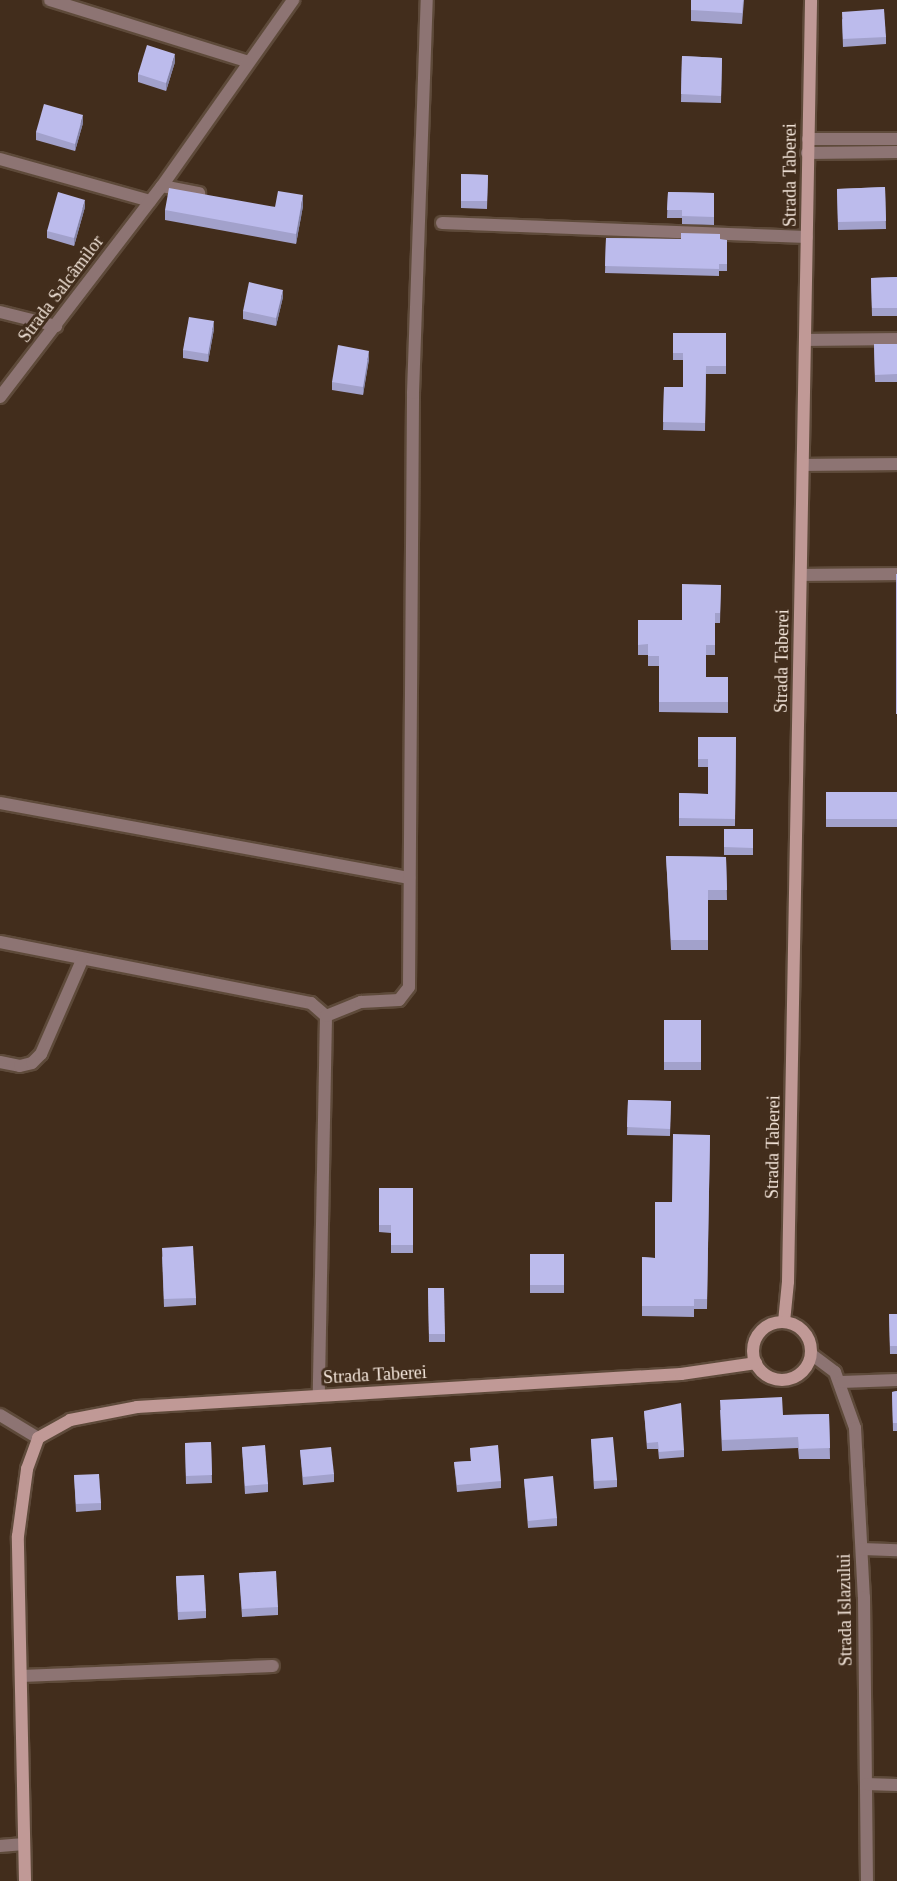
<!DOCTYPE html>
<html>
<head>
<meta charset="utf-8">
<style>
	body { margin:0 }
	#map { position:relative; width:897px; height:1881px; overflow:hidden; background:#422d1c; font-family:Georgia,serif }
	div>[style] { position:absolute }
	[style*='--x'] { left:calc(var(--x)*1px); top:calc(var(--y)*1px); width:calc(var(--w)*1px); rotate:calc(var(--a)*1deg) }
	.roads { filter:drop-shadow(2px 0 #5e4a3a) drop-shadow(-2px 0 #5e4a3a) drop-shadow(0 2px #5e4a3a) drop-shadow(0 -2px #5e4a3a) }
	.street>* { height:12px; margin:-6px; padding:0 6px; transform-origin:6px; border-radius:6px; background:#8d7473 }
	.secondary>* { height:12px; margin:-6px; padding:0 6px; transform-origin:6px; border-radius:6px; background:#c09996 }
	.secondary>.ring { margin:-6px; padding:0; box-sizing:content-box; background:none; border:12px solid #c09996; border-radius:50% }
	.wall>* { inset:0; background:#a2a1cb }
	.shaded-wall>* { inset:0; background:#8483a5 }
	.building>* { inset:0; background:#bcbbec }
	span { translate:-50% -50%; white-space:nowrap; text-align:center; line-height:1.15; -webkit-text-stroke:6px #422d1c; paint-order:stroke }
	.street-label { font-size:18px; color:#f2e4d9 }
</style>
</head>
<body>
<div id="map">
	<div class="roads">
		<div class="street">
			<div style="--x:50;--y:0;--w:208;--a:17.3"></div>
			<div style="--x:808;--y:139;--w:89;--a:0"></div>
			<div style="--x:807;--y:153;--w:90;--a:-0.6"></div>
			<div style="--x:0;--y:159;--w:156;--a:15.6"></div>
			<div style="--x:162;--y:186;--w:38;--a:11"></div>
			<div style="--x:442;--y:223;--w:365;--a:2.2"></div>
			<div style="--x:0;--y:312;--w:58;--a:14"></div>
			<div style="--x:806;--y:340;--w:91;--a:-0.6"></div>
			<div style="--x:0;--y:397;--w:266;--a:-52.5"></div>
			<div style="--x:162;--y:186;--w:228;--a:-54.8"></div>
			<div style="--x:803;--y:465;--w:94;--a:-0.6"></div>
			<div style="--x:802;--y:575;--w:95;--a:-0.6"></div>
			<div style="--x:0;--y:803;--w:416;--a:10.4"></div>
			<div style="--x:0;--y:942;--w:317;--a:11.1"></div>
			<div style="--x:311;--y:1003;--w:20;--a:41"></div>
			<div style="--x:326;--y:1016;--w:380;--a:91.1"></div>
			<div style="--x:326;--y:1016;--w:38;--a:-22"></div>
			<div style="--x:361;--y:1002;--w:38;--a:-3"></div>
			<div style="--x:399;--y:1000;--w:16;--a:-52"></div>
			<div style="--x:409;--y:987;--w:594;--a:-89.61"></div>
			<div style="--x:413;--y:393;--w:393;--a:-88"></div>
			<div style="--x:0;--y:1062;--w:20;--a:11"></div>
			<div style="--x:20;--y:1066;--w:12;--a:-14"></div>
			<div style="--x:32;--y:1063;--w:13;--a:-45"></div>
			<div style="--x:41;--y:1054;--w:103;--a:-66.4"></div>
			<div style="--x:811;--y:1354;--w:30;--a:37"></div>
			<div style="--x:835;--y:1372;--w:59;--a:70.3"></div>
			<div style="--x:855;--y:1428;--w:169;--a:87"></div>
			<div style="--x:864;--y:1597;--w:284;--a:89.4"></div>
			<div style="--x:841;--y:1382;--w:56;--a:-2"></div>
			<div style="--x:0;--y:1415;--w:44;--a:31.2"></div>
			<div style="--x:862;--y:1549;--w:35;--a:2"></div>
			<div style="--x:21;--y:1676;--w:252;--a:-2.3"></div>
			<div style="--x:866;--y:1784;--w:31;--a:2"></div>
			<div style="--x:0;--y:1846;--w:24;--a:-5"></div>
		</div>
		<div class="secondary">
			<div style="--x:784;--y:1322;--w:40;--a:-84.3"></div>
			<div style="--x:788;--y:1282;--w:1282;--a:-88.97"></div>
			<div class="ring" style="left:753px;top:1322px;width:46px;height:46px"></div>
			<div style="--x:25;--y:1881;--w:345;--a:-91.2"></div>
			<div style="--x:18;--y:1536;--w:68;--a:-82.3"></div>
			<div style="--x:27;--y:1469;--w:33;--a:-70"></div>
			<div style="--x:38;--y:1438;--w:37;--a:-29"></div>
			<div style="--x:70;--y:1420;--w:68;--a:-11"></div>
			<div style="--x:137;--y:1407;--w:545;--a:-3.47"></div>
			<div style="--x:681;--y:1374;--w:76;--a:-8.3"></div>
		</div>
	</div>
	<div class="wall">
		<div style="clip-path:polygon(691px 0,744px 0,742px 24px,691px 21px)"></div>
		<div style="clip-path:polygon(842px 19px,886px 37px,886px 44px,843px 47px)"></div>
		<div style="clip-path:polygon(682px 56px,722px 58px,721px 103px,681px 102px)"></div>
		<div style="clip-path:polygon(175px 62px,166px 91px,138px 82px,138px 74px)"></div>
		<div style="clip-path:polygon(83px 123px,75px 151px,36px 140px,36px 132px)"></div>
		<div style="clip-path:polygon(461px 174px,488px 175px,487px 209px,461px 208px)"></div>
		<div style="clip-path:polygon(885px 187px,886px 229px,838px 230px,837px 189px)"></div>
		<div style="clip-path:polygon(668px 192px,714px 193px,714px 225px,682px 224px,682px 218px,667px 218px)"></div>
		<div style="clip-path:polygon(303px 206px,296px 244px,165px 220px,165px 210px)"></div>
		<div style="clip-path:polygon(85px 207px,74px 246px,47px 238px,47px 231px)"></div>
		<div style="clip-path:polygon(606px 238px,727px 240px,727px 271px,719px 271px,719px 276px,605px 273px)"></div>
		<div style="clip-path:polygon(897px 277px,897px 316px,872px 316px,871px 278px)"></div>
		<div style="clip-path:polygon(283px 297px,276px 326px,243px 319px,243px 311px)"></div>
		<div style="clip-path:polygon(214px 329px,208px 362px,183px 358px,183px 350px)"></div>
		<div style="clip-path:polygon(673px 333px,726px 333px,726px 374px,706px 374px,705px 431px,663px 430px,664px 387px,683px 387px,683px 360px,673px 360px)"></div>
		<div style="clip-path:polygon(874px 344px,897px 344px,897px 382px,875px 382px)"></div>
		<div style="clip-path:polygon(369px 359px,363px 395px,332px 390px,332px 382px)"></div>
		<div style="clip-path:polygon(721px 585px,720px 623px,715px 623px,715px 655px,706px 655px,706px 677px,728px 677px,728px 713px,659px 712px,659px 666px,648px 666px,648px 655px,638px 655px,638px 620px,682px 620px)"></div>
		<div style="clip-path:polygon(698px 737px,736px 737px,735px 826px,679px 826px,679px 793px,708px 794px,708px 767px,698px 767px)"></div>
		<div style="clip-path:polygon(826px 792px,897px 792px,897px 827px,826px 827px)"></div>
		<div style="clip-path:polygon(724px 829px,753px 829px,753px 855px,724px 855px)"></div>
		<div style="clip-path:polygon(666px 856px,726px 857px,727px 900px,708px 900px,708px 950px,671px 950px)"></div>
		<div style="clip-path:polygon(664px 1020px,701px 1020px,701px 1070px,664px 1070px)"></div>
		<div style="clip-path:polygon(628px 1100px,671px 1101px,670px 1136px,627px 1135px)"></div>
		<div style="clip-path:polygon(710px 1135px,707px 1309px,694px 1309px,694px 1317px,642px 1316px,642px 1257px,655px 1258px,672px 1202px)"></div>
		<div style="clip-path:polygon(379px 1188px,413px 1188px,413px 1253px,391px 1253px,391px 1233px,379px 1232px)"></div>
		<div style="clip-path:polygon(530px 1254px,564px 1254px,564px 1293px,530px 1293px)"></div>
		<div style="clip-path:polygon(162px 1256px,196px 1298px,196px 1305px,164px 1307px)"></div>
		<div style="clip-path:polygon(428px 1288px,445px 1334px,445px 1342px,429px 1342px)"></div>
		<div style="clip-path:polygon(889px 1314px,897px 1314px,897px 1354px,890px 1354px)"></div>
		<div style="clip-path:polygon(897px 1391px,897px 1431px,893px 1431px,892px 1392px)"></div>
		<div style="clip-path:polygon(720px 1410px,783px 1415px,829px 1414px,830px 1459px,799px 1459px,798px 1448px,722px 1451px)"></div>
		<div style="clip-path:polygon(644px 1411px,684px 1450px,684px 1457px,659px 1459px,658px 1449px,647px 1449px)"></div>
		<div style="clip-path:polygon(591px 1439px,617px 1480px,617px 1487px,594px 1489px)"></div>
		<div style="clip-path:polygon(211px 1442px,212px 1483px,186px 1484px,185px 1443px)"></div>
		<div style="clip-path:polygon(242px 1447px,268px 1484px,268px 1492px,245px 1494px)"></div>
		<div style="clip-path:polygon(470px 1448px,501px 1481px,501px 1488px,457px 1492px,454px 1462px,471px 1461px)"></div>
		<div style="clip-path:polygon(300px 1450px,334px 1474px,334px 1482px,303px 1485px)"></div>
		<div style="clip-path:polygon(74px 1475px,101px 1503px,101px 1510px,76px 1512px)"></div>
		<div style="clip-path:polygon(524px 1479px,557px 1518px,557px 1526px,528px 1528px)"></div>
		<div style="clip-path:polygon(239px 1573px,278px 1607px,278px 1615px,242px 1617px)"></div>
		<div style="clip-path:polygon(176px 1576px,206px 1611px,206px 1618px,178px 1620px)"></div>
	</div>
	<div class="shaded-wall">
		<div style="clip-path:polygon(175px 54px,175px 62px,166px 91px,166px 83px)"></div>
		<div style="clip-path:polygon(83px 115px,83px 123px,75px 151px,75px 144px)"></div>
		<div style="clip-path:polygon(303px 195px,303px 206px,296px 244px,296px 234px)"></div>
		<div style="clip-path:polygon(85px 200px,85px 207px,74px 246px,74px 238px)"></div>
		<div style="clip-path:polygon(283px 290px,283px 297px,276px 326px,276px 318px)"></div>
		<div style="clip-path:polygon(214px 321px,214px 329px,208px 362px,208px 354px)"></div>
		<div style="clip-path:polygon(369px 351px,369px 359px,363px 395px,363px 387px)"></div>
	</div>
	<div class="building">
		<div style="clip-path:polygon(691px 0,743px 0,742px 13px,691px 10px)"></div>
		<div style="clip-path:polygon(884px 9px,886px 37px,843px 39px,842px 12px)"></div>
		<div style="clip-path:polygon(147px 45px,175px 54px,166px 83px,138px 74px)"></div>
		<div style="clip-path:polygon(682px 56px,722px 58px,721px 96px,681px 94px)"></div>
		<div style="clip-path:polygon(44px 104px,83px 115px,75px 144px,36px 132px)"></div>
		<div style="clip-path:polygon(461px 174px,488px 175px,487px 201px,461px 201px)"></div>
		<div style="clip-path:polygon(885px 187px,886px 221px,838px 222px,837px 189px)"></div>
		<div style="clip-path:polygon(169px 188px,275px 207px,278px 191px,303px 195px,296px 234px,165px 210px)"></div>
		<div style="clip-path:polygon(58px 192px,85px 200px,74px 238px,47px 231px)"></div>
		<div style="clip-path:polygon(668px 192px,714px 193px,714px 217px,682px 216px,682px 210px,667px 210px)"></div>
		<div style="clip-path:polygon(681px 233px,720px 234px,720px 239px,727px 240px,727px 264px,719px 264px,719px 269px,605px 266px,606px 238px,681px 239px)"></div>
		<div style="clip-path:polygon(897px 277px,897px 308px,872px 308px,871px 278px)"></div>
		<div style="clip-path:polygon(249px 282px,283px 290px,276px 318px,243px 311px)"></div>
		<div style="clip-path:polygon(189px 317px,214px 321px,208px 354px,183px 350px)"></div>
		<div style="clip-path:polygon(673px 333px,726px 333px,726px 366px,706px 366px,705px 423px,663px 422px,664px 387px,683px 387px,683px 353px,673px 353px)"></div>
		<div style="clip-path:polygon(874px 344px,897px 344px,897px 374px,875px 375px)"></div>
		<div style="clip-path:polygon(338px 345px,369px 351px,363px 387px,332px 382px)"></div>
		<div style="clip-path:polygon(896px 574px,897px 574px,897px 714px,896px 714px)"></div>
		<div style="clip-path:polygon(682px 584px,721px 585px,720px 613px,715px 613px,715px 645px,706px 645px,706px 677px,728px 677px,728px 702px,659px 702px,659px 656px,648px 656px,648px 644px,638px 645px,638px 620px,682px 620px)"></div>
		<div style="clip-path:polygon(698px 737px,736px 737px,735px 819px,679px 818px,679px 793px,708px 794px,708px 759px,698px 759px)"></div>
		<div style="clip-path:polygon(826px 792px,897px 792px,897px 819px,826px 819px)"></div>
		<div style="clip-path:polygon(724px 829px,753px 829px,753px 848px,724px 847px)"></div>
		<div style="clip-path:polygon(666px 856px,726px 857px,727px 890px,708px 890px,708px 940px,671px 940px)"></div>
		<div style="clip-path:polygon(664px 1020px,701px 1020px,701px 1062px,664px 1062px)"></div>
		<div style="clip-path:polygon(628px 1100px,671px 1101px,670px 1129px,627px 1127px)"></div>
		<div style="clip-path:polygon(673px 1134px,710px 1135px,707px 1299px,694px 1299px,694px 1306px,642px 1306px,642px 1257px,655px 1258px,655px 1202px,672px 1202px)"></div>
		<div style="clip-path:polygon(379px 1188px,413px 1188px,413px 1245px,391px 1245px,391px 1225px,379px 1225px)"></div>
		<div style="clip-path:polygon(193px 1246px,196px 1298px,164px 1299px,162px 1248px)"></div>
		<div style="clip-path:polygon(530px 1254px,564px 1254px,564px 1285px,530px 1285px)"></div>
		<div style="clip-path:polygon(428px 1288px,444px 1288px,445px 1334px,429px 1334px)"></div>
		<div style="clip-path:polygon(889px 1314px,897px 1314px,897px 1346px,890px 1346px)"></div>
		<div style="clip-path:polygon(897px 1391px,897px 1423px,893px 1423px,892px 1392px)"></div>
		<div style="clip-path:polygon(782px 1397px,783px 1415px,829px 1414px,830px 1448px,799px 1449px,798px 1437px,722px 1440px,720px 1400px)"></div>
		<div style="clip-path:polygon(681px 1403px,684px 1450px,659px 1452px,658px 1442px,647px 1443px,644px 1411px)"></div>
		<div style="clip-path:polygon(613px 1437px,617px 1480px,594px 1481px,591px 1439px)"></div>
		<div style="clip-path:polygon(211px 1442px,212px 1475px,186px 1476px,185px 1443px)"></div>
		<div style="clip-path:polygon(265px 1445px,268px 1484px,245px 1486px,242px 1447px)"></div>
		<div style="clip-path:polygon(498px 1445px,501px 1481px,457px 1485px,454px 1462px,471px 1461px,470px 1448px)"></div>
		<div style="clip-path:polygon(331px 1447px,334px 1474px,303px 1477px,300px 1450px)"></div>
		<div style="clip-path:polygon(99px 1474px,101px 1503px,76px 1504px,74px 1475px)"></div>
		<div style="clip-path:polygon(553px 1476px,557px 1518px,528px 1521px,524px 1479px)"></div>
		<div style="clip-path:polygon(276px 1571px,278px 1607px,242px 1609px,239px 1573px)"></div>
		<div style="clip-path:polygon(204px 1575px,206px 1611px,178px 1612px,176px 1576px)"></div>
	</div>
	<div class="street-label">
		<span style="left:790px;top:175px;rotate:-90deg">Strada Taberei</span>
		<span style="left:61px;top:289px;rotate:-53deg">Strada Salcâmilor</span>
		<span style="left:782px;top:661px;rotate:-89deg">Strada Taberei</span>
		<span style="left:773px;top:1147px;rotate:-89deg">Strada Taberei</span>
		<span style="left:375px;top:1375px;rotate:-3deg">Strada Taberei</span>
		<span style="left:845px;top:1610px;rotate:-91deg">Strada Islazului</span>
	</div>
</div>
</body>
</html>
